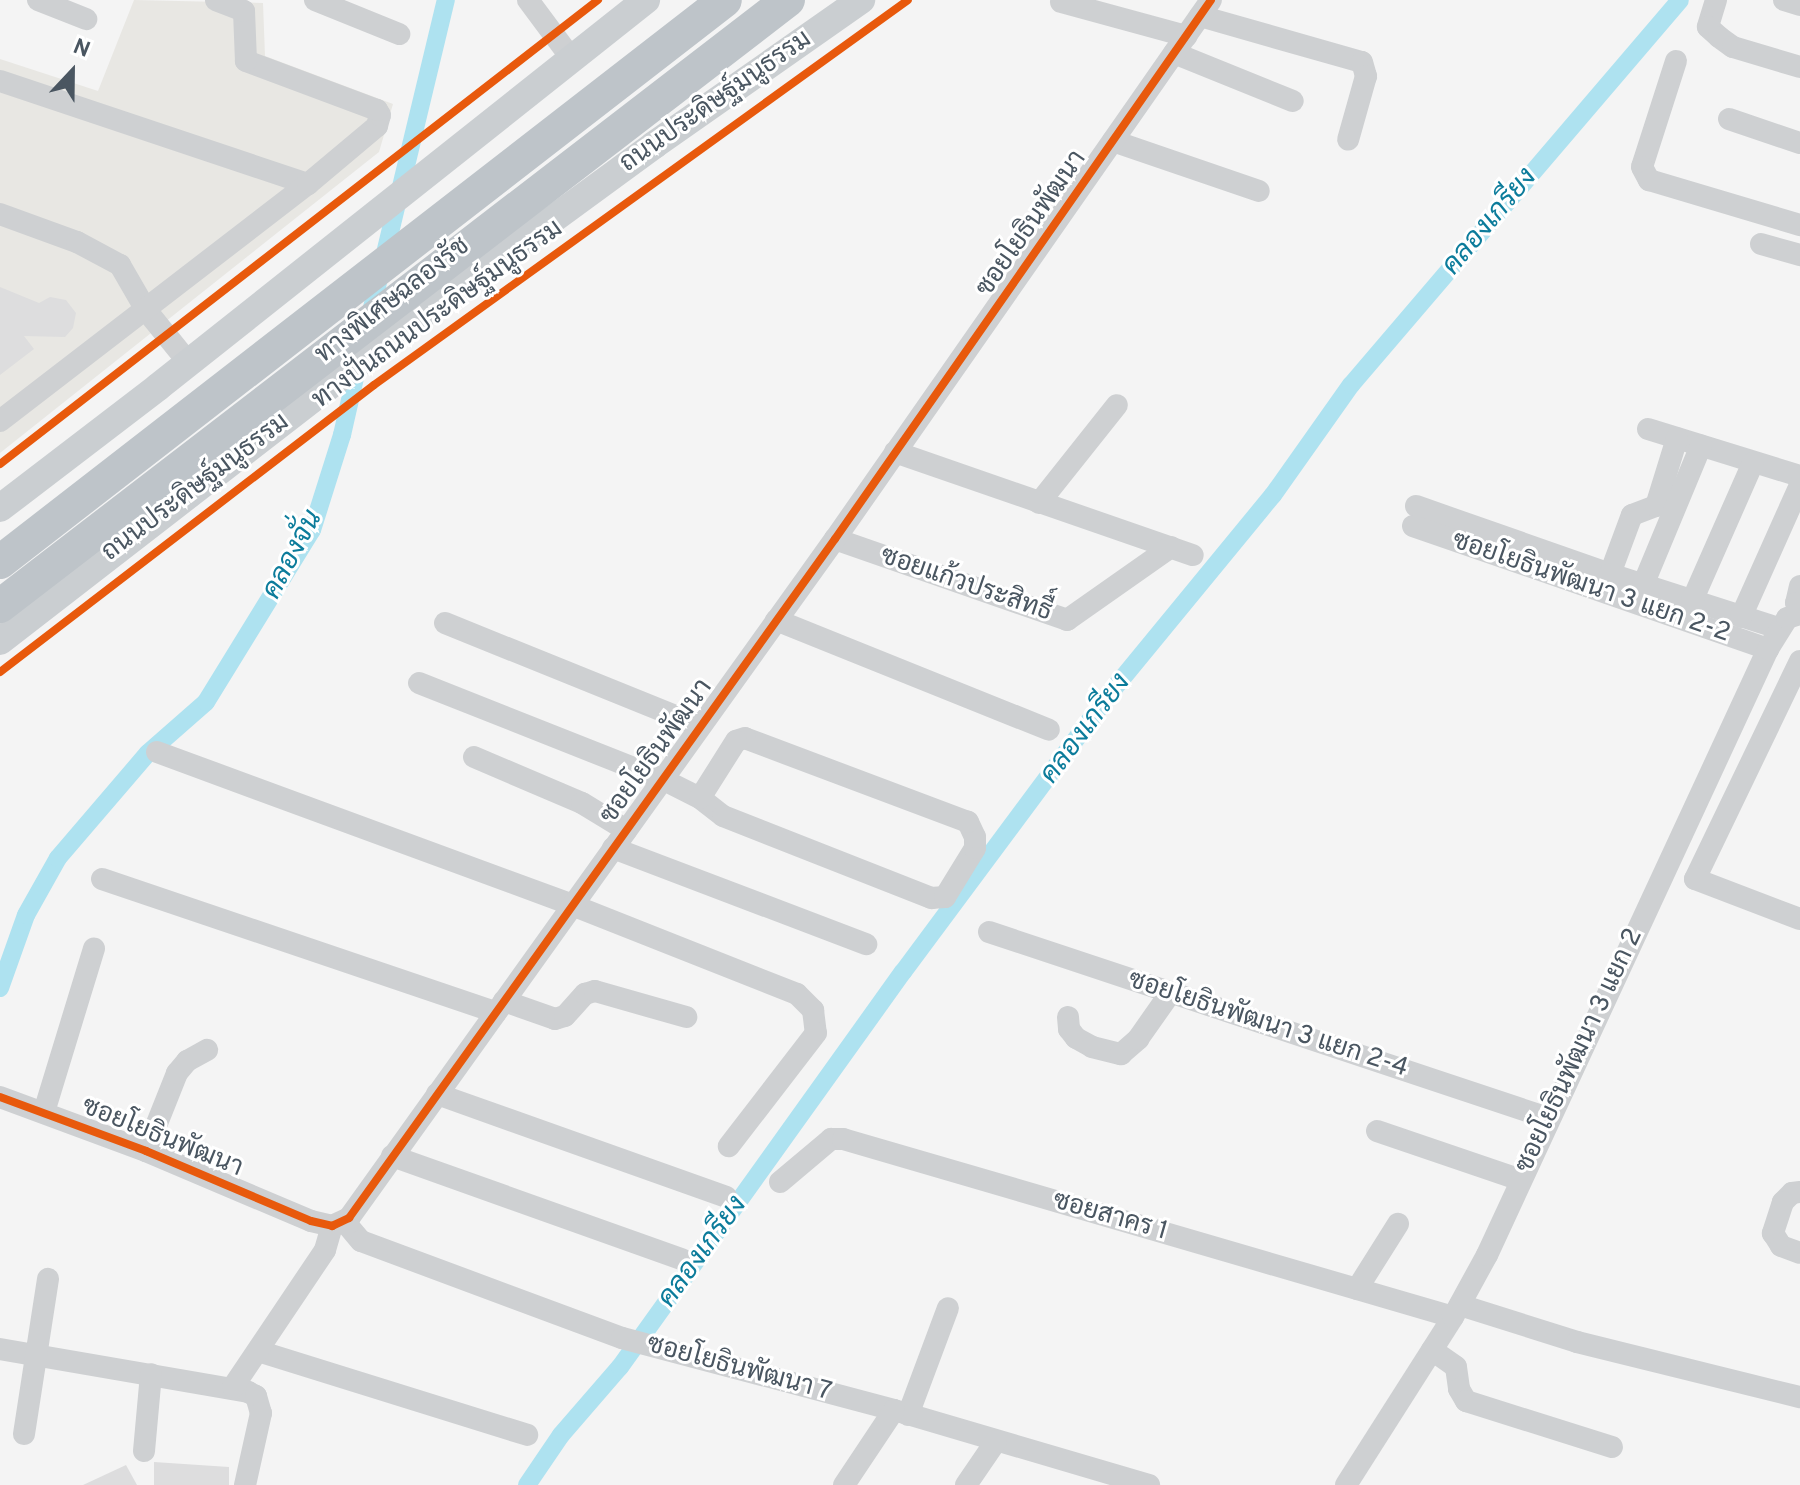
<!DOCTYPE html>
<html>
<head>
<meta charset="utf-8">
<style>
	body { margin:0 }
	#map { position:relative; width:1800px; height:1485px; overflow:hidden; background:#f4f4f4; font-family:Overpass,Sarabun,sans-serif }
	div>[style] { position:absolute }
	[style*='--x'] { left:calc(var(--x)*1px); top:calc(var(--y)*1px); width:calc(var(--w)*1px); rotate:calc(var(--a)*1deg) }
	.commercial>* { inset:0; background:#e8e7e3 }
	.canal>* { height:18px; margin:-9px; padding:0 9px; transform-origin:9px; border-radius:9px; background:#aee2f0 }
	.building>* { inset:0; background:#ddddde }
	.minor>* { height:22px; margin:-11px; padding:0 11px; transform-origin:11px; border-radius:11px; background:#ced0d2 }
	.major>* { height:28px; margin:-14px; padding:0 14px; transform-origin:14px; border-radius:14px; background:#caced1 }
	.highway>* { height:34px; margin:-17px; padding:0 17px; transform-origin:17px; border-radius:17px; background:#bec4c9 }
	.cycleway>* { height:8px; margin:-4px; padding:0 4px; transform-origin:4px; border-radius:4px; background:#e8590c }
	span { translate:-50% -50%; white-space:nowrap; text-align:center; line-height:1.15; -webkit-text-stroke:6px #fff; paint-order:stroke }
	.street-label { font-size:26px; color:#4a5661 }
	.water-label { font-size:28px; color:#0c7c9b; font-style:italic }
	.north { position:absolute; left:32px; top:32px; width:80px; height:80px; -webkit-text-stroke:6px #fff; paint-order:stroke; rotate:22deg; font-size:22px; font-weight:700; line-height:32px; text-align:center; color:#4a5661 }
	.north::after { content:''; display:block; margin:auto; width:28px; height:36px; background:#4a5661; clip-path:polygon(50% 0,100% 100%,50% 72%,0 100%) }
</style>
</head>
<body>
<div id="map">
	<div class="commercial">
		<div style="clip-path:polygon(134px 0,263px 3px,265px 56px,393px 104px,379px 152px,0 453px,0 59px,98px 91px)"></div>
	</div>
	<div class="canal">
		<div style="--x:369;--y:320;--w:329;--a:-76.5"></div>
		<div style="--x:0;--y:988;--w:77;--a:-70.4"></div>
		<div style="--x:26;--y:915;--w:65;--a:-60.7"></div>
		<div style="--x:58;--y:858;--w:138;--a:-49.4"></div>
		<div style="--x:148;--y:753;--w:77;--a:-41.3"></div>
		<div style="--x:206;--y:702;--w:202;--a:-58.4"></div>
		<div style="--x:312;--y:530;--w:100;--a:-72.5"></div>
		<div style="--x:342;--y:435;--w:77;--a:-77.2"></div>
		<div style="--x:527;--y:1485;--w:60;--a:-55.8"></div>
		<div style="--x:561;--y:1435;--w:90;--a:-49.1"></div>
		<div style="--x:620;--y:1367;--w:486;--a:-54.4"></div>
		<div style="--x:903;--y:972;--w:349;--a:-53.4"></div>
		<div style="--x:1111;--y:692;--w:255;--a:-50.6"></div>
		<div style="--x:1273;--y:495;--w:135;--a:-54.7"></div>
		<div style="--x:1351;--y:385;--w:506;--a:-49.48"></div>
	</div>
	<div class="building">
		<div style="clip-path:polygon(0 287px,39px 303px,50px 297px,66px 300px,76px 313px,73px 328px,65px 337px,24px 336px,34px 349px,0 375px)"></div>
		<div style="clip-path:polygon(154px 1462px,229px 1467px,229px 1485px,154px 1485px)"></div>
		<div style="clip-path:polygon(126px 1465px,137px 1485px,83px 1485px)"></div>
	</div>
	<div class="minor">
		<div style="--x:38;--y:0;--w:52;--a:21.6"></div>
		<div style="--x:315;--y:0;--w:91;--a:22"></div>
		<div style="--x:528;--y:0;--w:72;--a:53.4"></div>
		<div style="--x:1716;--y:0;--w:28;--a:107"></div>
		<div style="--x:1708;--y:27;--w:15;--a:42"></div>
		<div style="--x:1719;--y:37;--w:17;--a:36"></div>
		<div style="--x:1733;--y:47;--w:70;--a:16.6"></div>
		<div style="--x:1784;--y:0;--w:17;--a:17"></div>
		<div style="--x:1061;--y:2;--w:130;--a:15.2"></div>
		<div style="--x:1200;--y:16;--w:168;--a:15.9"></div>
		<div style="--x:1362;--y:62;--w:15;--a:74"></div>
		<div style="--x:1366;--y:76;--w:66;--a:105.7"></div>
		<div style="--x:1174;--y:53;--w:128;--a:22"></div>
		<div style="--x:1676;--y:61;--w:111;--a:107.8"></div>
		<div style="--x:1642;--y:167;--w:15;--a:62"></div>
		<div style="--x:1649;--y:180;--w:158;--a:16.6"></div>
		<div style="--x:0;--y:81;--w:325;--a:18.5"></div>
		<div style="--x:1729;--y:119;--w:75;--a:18.7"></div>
		<div style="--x:1113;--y:141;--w:154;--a:18.9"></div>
		<div style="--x:0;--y:214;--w:82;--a:20"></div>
		<div style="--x:77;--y:242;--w:49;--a:28.1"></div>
		<div style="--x:120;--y:265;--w:52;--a:60"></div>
		<div style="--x:146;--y:310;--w:67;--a:51.1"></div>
		<div style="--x:1761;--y:244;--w:41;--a:15.8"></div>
		<div style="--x:0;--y:421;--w:389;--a:-37.6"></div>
		<div style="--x:308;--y:184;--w:90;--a:-40"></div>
		<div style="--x:377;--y:126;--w:11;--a:-75"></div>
		<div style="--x:380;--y:115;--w:6;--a:-121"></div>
		<div style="--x:377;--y:110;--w:140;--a:-159.5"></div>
		<div style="--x:246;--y:61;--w:50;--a:-92.3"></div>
		<div style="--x:244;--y:11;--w:30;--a:-159"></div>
		<div style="--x:1648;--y:429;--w:159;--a:17.2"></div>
		<div style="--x:895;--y:452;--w:315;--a:19.1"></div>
		<div style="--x:1039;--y:503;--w:125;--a:-51.5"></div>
		<div style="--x:1416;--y:506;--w:206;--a:19.3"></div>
		<div style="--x:1610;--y:574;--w:63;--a:-69.6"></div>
		<div style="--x:1632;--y:515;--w:26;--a:-21"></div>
		<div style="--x:1656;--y:506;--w:71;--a:-72.8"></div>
		<div style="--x:1413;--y:526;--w:376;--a:19.1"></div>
		<div style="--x:835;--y:539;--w:246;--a:19.2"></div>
		<div style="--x:1067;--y:620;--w:127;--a:-35.1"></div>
		<div style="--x:1610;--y:574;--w:176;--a:17.8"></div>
		<div style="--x:1643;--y:585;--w:151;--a:-67.4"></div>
		<div style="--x:1800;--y:586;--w:17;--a:103"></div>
		<div style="--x:1796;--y:603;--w:9;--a:63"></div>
		<div style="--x:1692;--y:601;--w:151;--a:-66.2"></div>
		<div style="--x:1741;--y:617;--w:145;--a:-65.9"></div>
		<div style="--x:776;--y:620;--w:294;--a:21.9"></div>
		<div style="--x:445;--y:623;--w:275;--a:22"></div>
		<div style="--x:1800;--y:661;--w:242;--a:115.7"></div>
		<div style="--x:1695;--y:879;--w:112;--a:20.9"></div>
		<div style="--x:419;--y:683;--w:261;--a:21.6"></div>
		<div style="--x:662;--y:779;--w:42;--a:26.6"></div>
		<div style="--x:700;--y:798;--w:29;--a:38"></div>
		<div style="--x:723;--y:816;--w:224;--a:21.5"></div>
		<div style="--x:931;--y:898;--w:14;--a:-4"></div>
		<div style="--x:945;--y:897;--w:57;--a:-58.5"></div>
		<div style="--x:975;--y:848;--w:11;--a:-90"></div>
		<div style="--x:975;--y:837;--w:17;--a:-115"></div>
		<div style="--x:968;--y:822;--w:238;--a:-159.4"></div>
		<div style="--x:745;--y:738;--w:9;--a:162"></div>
		<div style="--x:736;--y:741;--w:67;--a:122.3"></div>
		<div style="--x:157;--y:752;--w:442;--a:20.2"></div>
		<div style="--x:572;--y:905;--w:242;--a:21.6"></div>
		<div style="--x:797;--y:994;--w:23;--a:45"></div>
		<div style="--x:813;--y:1010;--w:23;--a:83"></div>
		<div style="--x:816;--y:1033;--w:143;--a:127.6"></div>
		<div style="--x:474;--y:757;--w:117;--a:23.1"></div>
		<div style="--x:582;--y:803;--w:52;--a:31.5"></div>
		<div style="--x:613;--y:848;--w:271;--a:20.8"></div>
		<div style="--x:102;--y:879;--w:416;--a:18.7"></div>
		<div style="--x:989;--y:932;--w:589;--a:18.4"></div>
		<div style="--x:504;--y:1001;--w:54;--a:19.4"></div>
		<div style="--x:555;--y:1019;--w:10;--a:-17"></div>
		<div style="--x:565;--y:1016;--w:30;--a:-48"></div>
		<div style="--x:585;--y:994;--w:10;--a:-17"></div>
		<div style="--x:595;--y:991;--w:95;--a:15.9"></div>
		<div style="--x:1068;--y:1017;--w:12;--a:85"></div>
		<div style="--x:1069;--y:1029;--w:11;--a:52"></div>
		<div style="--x:1076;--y:1038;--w:18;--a:29"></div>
		<div style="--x:1092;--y:1047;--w:30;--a:14"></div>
		<div style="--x:1121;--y:1054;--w:23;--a:-41"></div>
		<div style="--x:1138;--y:1039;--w:57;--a:-54.9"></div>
		<div style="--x:437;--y:1094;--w:307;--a:19.6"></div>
		<div style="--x:0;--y:1097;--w:156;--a:20.3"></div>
		<div style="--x:146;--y:1151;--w:179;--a:23"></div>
		<div style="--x:311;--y:1221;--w:22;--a:13"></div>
		<div style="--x:332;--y:1226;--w:19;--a:-25"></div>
		<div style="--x:349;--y:1218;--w:835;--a:-54.41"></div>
		<div style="--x:835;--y:539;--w:657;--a:-55.1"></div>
		<div style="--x:44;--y:1112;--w:171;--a:-73"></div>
		<div style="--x:1377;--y:1131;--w:152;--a:18.8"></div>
		<div style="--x:146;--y:1151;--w:84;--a:-68.3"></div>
		<div style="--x:177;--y:1073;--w:16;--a:-50"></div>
		<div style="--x:187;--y:1061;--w:23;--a:-29"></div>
		<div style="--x:392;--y:1156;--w:308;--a:19.6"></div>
		<div style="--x:780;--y:1182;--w:67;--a:-40.1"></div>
		<div style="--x:831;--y:1139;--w:12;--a:0"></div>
		<div style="--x:843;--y:1139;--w:635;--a:16.27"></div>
		<div style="--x:1800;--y:1192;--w:8;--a:173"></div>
		<div style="--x:1792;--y:1193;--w:13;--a:135"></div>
		<div style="--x:1783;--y:1202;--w:33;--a:108"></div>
		<div style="--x:1773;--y:1233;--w:15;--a:58"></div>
		<div style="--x:1781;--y:1246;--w:20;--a:20"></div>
		<div style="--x:344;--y:1221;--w:26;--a:50"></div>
		<div style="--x:361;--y:1241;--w:278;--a:20.4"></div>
		<div style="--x:622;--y:1338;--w:281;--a:14.8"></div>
		<div style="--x:894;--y:1410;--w:266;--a:16.4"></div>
		<div style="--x:1357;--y:1289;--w:77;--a:-57.8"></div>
		<div style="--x:1460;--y:1305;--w:123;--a:17.5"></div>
		<div style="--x:1577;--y:1342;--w:230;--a:13.9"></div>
		<div style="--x:0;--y:1349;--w:252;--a:9.8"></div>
		<div style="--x:248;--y:1392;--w:9;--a:27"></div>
		<div style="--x:256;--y:1396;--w:18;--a:74"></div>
		<div style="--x:261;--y:1413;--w:74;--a:102.5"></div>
		<div style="--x:1432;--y:1350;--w:29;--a:35"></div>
		<div style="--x:1456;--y:1367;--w:22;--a:82"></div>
		<div style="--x:1459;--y:1389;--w:14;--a:60"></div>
		<div style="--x:1466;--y:1401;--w:153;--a:17.5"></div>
		<div style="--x:258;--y:1351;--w:282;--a:17.3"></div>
		<div style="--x:233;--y:1387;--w:165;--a:-56.1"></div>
		<div style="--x:325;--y:1250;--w:25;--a:-74"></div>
		<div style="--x:908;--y:1415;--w:114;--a:-69.5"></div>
		<div style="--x:24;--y:1434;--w:157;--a:-81.2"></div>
		<div style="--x:144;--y:1451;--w:77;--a:-84.8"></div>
		<div style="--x:844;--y:1485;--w:90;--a:-56.3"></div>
		<div style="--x:966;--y:1485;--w:53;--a:-55.7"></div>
		<div style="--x:1346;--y:1485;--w:199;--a:-57.5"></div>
		<div style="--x:1453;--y:1317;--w:71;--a:-61.3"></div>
		<div style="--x:1487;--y:1255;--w:668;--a:-65.12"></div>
		<div style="--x:1768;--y:649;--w:36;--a:-58"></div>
		<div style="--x:1787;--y:618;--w:14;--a:-17"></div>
	</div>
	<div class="major">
		<div style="--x:0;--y:508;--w:199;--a:-37.4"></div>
		<div style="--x:158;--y:387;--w:623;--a:-38.42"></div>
		<div style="--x:0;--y:641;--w:501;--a:-37.78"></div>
		<div style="--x:396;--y:334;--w:320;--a:-36.2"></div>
		<div style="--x:654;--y:145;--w:253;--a:-35"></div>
	</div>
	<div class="highway">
		<div style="--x:0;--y:562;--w:917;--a:-37.78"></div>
		<div style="--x:0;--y:606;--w:994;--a:-37.56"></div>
	</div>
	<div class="cycleway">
		<div style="--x:0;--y:464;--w:757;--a:-37.81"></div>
		<div style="--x:0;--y:672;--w:471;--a:-37.5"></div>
		<div style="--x:374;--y:385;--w:658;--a:-35.79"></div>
		<div style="--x:0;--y:1097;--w:156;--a:20.3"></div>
		<div style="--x:146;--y:1151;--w:179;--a:23"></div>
		<div style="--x:311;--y:1221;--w:22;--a:13"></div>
		<div style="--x:332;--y:1226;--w:19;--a:-25"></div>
		<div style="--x:349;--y:1218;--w:835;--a:-54.41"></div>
		<div style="--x:835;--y:539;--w:657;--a:-55.1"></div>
	</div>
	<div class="street-label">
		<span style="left:716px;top:102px;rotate:-35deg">ถนนประดิษฐ์มนูธรรม</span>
		<span style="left:1032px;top:224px;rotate:-55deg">ซอยโยธินพัฒนา</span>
		<span style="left:393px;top:301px;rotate:-38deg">ทางพิเศษฉลองรัช</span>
		<span style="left:438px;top:315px;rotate:-36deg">ทางปั่นถนนประดิษฐ์มนูธรรม</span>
		<span style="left:196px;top:488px;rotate:-37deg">ถนนประดิษฐ์มนูธรรม</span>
		<span style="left:966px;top:585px;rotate:19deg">ซอยแก้วประสิทธื์</span>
		<span style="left:1591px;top:588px;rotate:19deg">ซอยโยธินพัฒนา 3 แยก 2-2</span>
		<span style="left:657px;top:752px;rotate:-54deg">ซอยโยธินพัฒนา</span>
		<span style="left:1268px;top:1025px;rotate:18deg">ซอยโยธินพัฒนา 3 แยก 2-4</span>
		<span style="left:1580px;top:1051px;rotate:-65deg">ซอยโยธินพัฒนา 3 แยก 2</span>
		<span style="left:162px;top:1138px;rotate:22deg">ซอยโยธินพัฒนา</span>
		<span style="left:1110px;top:1217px;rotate:16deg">ซอยสาคร 1</span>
		<span style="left:739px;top:1369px;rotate:15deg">ซอยโยธินพัฒนา 7</span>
	</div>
	<div class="water-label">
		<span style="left:1490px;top:222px;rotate:-50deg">คลองเกรียง</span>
		<span style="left:293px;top:555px;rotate:-62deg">คลองจั่น</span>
		<span style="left:1086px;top:729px;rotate:-53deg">คลองเกรียง</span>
		<span style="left:703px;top:1252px;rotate:-54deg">คลองเกรียง</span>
	</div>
	<div class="north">N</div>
</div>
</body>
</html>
